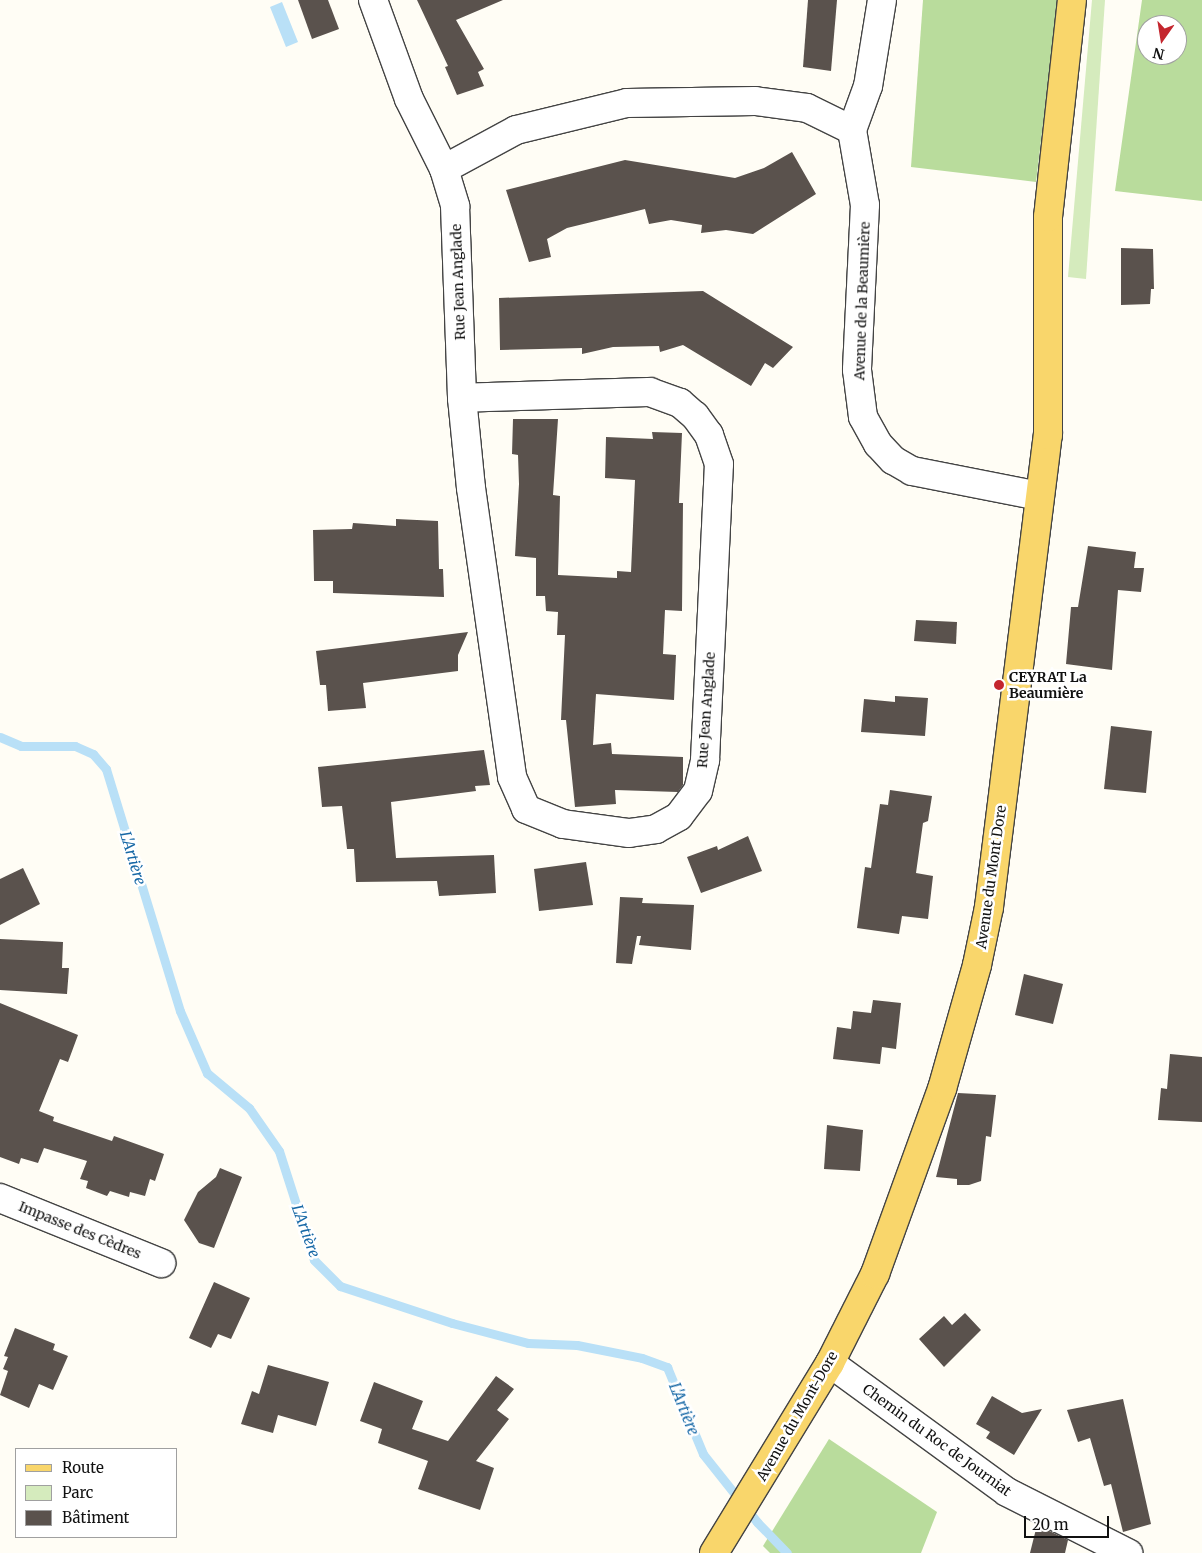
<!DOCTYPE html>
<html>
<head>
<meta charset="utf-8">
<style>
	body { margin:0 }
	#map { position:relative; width:1202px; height:1553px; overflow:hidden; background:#fffdf5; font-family:Merriweather,serif }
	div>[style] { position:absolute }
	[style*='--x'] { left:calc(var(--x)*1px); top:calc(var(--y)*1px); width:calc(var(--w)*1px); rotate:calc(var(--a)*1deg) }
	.green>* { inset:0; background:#d5ebbd }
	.forest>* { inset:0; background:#b9dc9c }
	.water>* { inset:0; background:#b9e0f7 }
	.stream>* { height:9px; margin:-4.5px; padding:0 4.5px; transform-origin:4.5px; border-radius:4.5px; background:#b9e0f7 }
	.building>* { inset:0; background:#5a524d }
	.roads { filter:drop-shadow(1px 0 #444) drop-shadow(-1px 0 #444) drop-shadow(0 1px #444) drop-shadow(0 -1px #444) }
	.minor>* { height:28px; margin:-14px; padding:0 14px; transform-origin:14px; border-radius:14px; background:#fff }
	.major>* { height:28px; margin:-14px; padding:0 14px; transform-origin:14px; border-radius:14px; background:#f9d66b }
	.dots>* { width:14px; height:14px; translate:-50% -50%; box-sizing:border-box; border:2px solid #fff; border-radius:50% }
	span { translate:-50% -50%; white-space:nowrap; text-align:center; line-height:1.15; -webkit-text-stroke:5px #fff; paint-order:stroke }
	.street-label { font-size:14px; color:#111 }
	.poi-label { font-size:14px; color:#111; font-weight:700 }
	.left { translate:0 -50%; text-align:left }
	.water-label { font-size:15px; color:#1768a6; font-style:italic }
	.legend { position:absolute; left:15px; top:1448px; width:162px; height:90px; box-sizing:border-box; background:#fff; border:1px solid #a0a0a0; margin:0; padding:6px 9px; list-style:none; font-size:15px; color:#111 }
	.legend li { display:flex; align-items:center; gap:10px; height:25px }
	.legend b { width:25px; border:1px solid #a0a0a0 }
	.north { position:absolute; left:1137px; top:15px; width:50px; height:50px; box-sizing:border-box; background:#fff; border:1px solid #a0a0a0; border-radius:50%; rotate:193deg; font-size:14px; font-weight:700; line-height:20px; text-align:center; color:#111 }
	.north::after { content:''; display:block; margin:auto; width:18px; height:22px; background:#c4262e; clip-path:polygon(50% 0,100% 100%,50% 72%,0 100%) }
	.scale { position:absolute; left:1024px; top:1516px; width:85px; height:22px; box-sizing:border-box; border:2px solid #111; border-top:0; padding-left:6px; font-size:15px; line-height:18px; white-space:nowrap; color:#111; -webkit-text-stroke:4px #fff; paint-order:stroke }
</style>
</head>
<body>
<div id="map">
	<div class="green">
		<div style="clip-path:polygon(1092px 0,1105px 0,1086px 279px,1068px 277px)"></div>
	</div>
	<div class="forest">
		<div style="clip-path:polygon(923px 0,1058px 0,1036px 182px,911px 167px)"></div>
		<div style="clip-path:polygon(evenodd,1142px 0,1202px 0,1202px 201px,1115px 191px,1142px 0,1147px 25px,1177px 25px,1177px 55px,1147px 55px,1147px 25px)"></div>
		<div style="clip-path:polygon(829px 1439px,937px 1512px,921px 1553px,770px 1553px,763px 1546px)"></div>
	</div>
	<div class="water">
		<div style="clip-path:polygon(282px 2px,298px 42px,286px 47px,270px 7px)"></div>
	</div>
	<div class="stream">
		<div style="--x:0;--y:737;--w:23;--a:23"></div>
		<div style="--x:21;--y:746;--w:54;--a:0"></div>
		<div style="--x:75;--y:746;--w:20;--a:24"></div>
		<div style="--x:93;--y:754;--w:20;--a:49"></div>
		<div style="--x:106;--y:769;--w:253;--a:73"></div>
		<div style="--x:180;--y:1011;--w:68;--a:66.5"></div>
		<div style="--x:207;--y:1073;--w:55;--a:39.8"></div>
		<div style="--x:249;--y:1108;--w:52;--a:55.1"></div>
		<div style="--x:279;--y:1151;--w:114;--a:72.2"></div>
		<div style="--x:314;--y:1260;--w:37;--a:45"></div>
		<div style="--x:340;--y:1286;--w:118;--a:18.3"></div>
		<div style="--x:452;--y:1323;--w:79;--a:14.7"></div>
		<div style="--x:528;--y:1343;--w:49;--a:2.3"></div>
		<div style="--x:577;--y:1345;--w:66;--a:11.3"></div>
		<div style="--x:642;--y:1358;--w:27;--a:20"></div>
		<div style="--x:667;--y:1367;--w:94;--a:67.5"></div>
		<div style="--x:703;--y:1454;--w:87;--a:51.5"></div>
		<div style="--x:757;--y:1522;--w:43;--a:45.9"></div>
	</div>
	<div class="building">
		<div style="clip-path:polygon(298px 0,328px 0,339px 29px,312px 39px)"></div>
		<div style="clip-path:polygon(417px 0,503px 0,456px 20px,484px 69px,478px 72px,484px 86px,457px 95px,445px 67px,448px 66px)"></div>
		<div style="clip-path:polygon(808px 0,837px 0,831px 71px,803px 67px)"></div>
		<div style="clip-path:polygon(792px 152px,816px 194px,753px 234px,726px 230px,701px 233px,702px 225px,671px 220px,649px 224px,645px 209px,567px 228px,547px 239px,551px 257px,529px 262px,506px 190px,625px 160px,735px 178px,764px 168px)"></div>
		<div style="clip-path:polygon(1121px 248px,1153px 249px,1154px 289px,1151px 289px,1150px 304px,1121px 305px)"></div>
		<div style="clip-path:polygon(703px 291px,793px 347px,773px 368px,765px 363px,751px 386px,683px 345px,660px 352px,659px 346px,613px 347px,582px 354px,582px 348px,500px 350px,499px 298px)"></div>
		<div style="clip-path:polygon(513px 419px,558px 419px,553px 495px,560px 496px,558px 575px,617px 578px,617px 571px,631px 572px,635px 480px,605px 478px,606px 437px,653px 439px,652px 432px,682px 433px,679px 503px,683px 503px,682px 611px,665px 610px,663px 654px,676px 655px,674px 700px,596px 694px,593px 745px,611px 743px,612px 754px,683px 757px,683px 785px,678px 792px,615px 790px,616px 804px,575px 807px,566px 720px,561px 720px,565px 635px,557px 635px,558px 612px,546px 611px,545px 596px,536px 596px,536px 558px,515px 556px,519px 484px,518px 455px,512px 454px)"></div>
		<div style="clip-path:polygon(396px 519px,438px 521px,439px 569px,443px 569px,444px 597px,333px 593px,333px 581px,314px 581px,313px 530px,352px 529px,353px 523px,396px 526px)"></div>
		<div style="clip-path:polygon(1088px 546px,1136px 552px,1134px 568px,1144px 568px,1141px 592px,1118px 590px,1112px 670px,1066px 664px,1071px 607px,1078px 607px)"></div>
		<div style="clip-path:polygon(916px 620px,957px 622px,956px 644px,914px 641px)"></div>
		<div style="clip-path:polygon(468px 632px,458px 655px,458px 671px,363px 683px,366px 708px,328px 711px,326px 685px,320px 685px,316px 651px)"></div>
		<div style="clip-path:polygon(895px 696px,928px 698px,925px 736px,861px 732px,864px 699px,895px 702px)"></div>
		<div style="clip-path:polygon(1111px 726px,1152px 731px,1146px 793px,1104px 789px)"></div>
		<div style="clip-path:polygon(484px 750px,490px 785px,475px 786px,476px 791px,391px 802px,396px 858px,494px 855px,496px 893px,439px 896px,437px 881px,356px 882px,354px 849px,347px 849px,342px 806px,322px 807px,318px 767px)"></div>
		<div style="clip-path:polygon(890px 790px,932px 796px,928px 821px,923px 823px,916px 873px,933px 876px,928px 919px,902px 916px,899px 934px,857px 928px,865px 867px,871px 868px,880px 804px,888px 805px)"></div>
		<div style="clip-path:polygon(748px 836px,762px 871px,701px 893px,687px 857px,717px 846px,718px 850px)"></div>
		<div style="clip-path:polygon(586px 862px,593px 905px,539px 911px,534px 869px)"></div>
		<div style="clip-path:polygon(23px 868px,40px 904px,0 925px,0 879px)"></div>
		<div style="clip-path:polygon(620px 897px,643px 898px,642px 903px,694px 905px,691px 950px,639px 945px,641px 936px,637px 936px,632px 964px,616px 963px)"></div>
		<div style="clip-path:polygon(0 939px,63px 942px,62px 968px,69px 968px,67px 994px,0 990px)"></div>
		<div style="clip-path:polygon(1024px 974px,1063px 984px,1053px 1024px,1015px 1015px)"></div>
		<div style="clip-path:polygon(873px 1000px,901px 1003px,896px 1049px,882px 1047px,880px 1064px,833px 1059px,837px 1027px,851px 1029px,853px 1011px,871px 1013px)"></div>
		<div style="clip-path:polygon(0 1003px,78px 1035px,68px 1062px,60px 1059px,39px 1111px,54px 1117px,53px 1121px,112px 1141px,114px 1136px,164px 1154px,155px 1181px,150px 1179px,145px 1196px,130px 1192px,129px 1197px,110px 1191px,107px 1196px,86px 1188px,88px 1181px,80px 1179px,87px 1161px,44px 1148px,38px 1163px,21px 1158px,19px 1164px,0 1157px)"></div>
		<div style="clip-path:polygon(1170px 1054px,1202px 1057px,1202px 1122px,1158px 1120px,1161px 1088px,1167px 1089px)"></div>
		<div style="clip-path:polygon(958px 1093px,996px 1095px,991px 1137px,986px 1136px,981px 1181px,969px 1185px,957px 1185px,957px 1179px,936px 1177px)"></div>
		<div style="clip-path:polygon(827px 1125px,863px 1130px,860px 1171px,824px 1169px)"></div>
		<div style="clip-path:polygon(220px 1168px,242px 1177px,214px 1248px,199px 1243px,184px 1220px,198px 1192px,216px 1177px)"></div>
		<div style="clip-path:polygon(214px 1282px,250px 1298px,231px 1339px,218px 1334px,211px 1348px,189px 1338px)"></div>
		<div style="clip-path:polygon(965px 1313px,981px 1330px,944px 1367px,919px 1339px,944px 1316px,952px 1325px)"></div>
		<div style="clip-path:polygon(15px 1328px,55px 1344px,53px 1350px,68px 1356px,53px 1390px,39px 1384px,29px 1408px,0 1395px,8px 1371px,3px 1369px,8px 1357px,4px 1356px)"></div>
		<div style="clip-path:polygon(268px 1365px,329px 1382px,316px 1426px,278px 1415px,273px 1433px,241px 1424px,252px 1391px,259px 1394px)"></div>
		<div style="clip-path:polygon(496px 1376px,514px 1389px,497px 1410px,509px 1419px,476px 1461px,494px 1468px,480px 1510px,418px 1489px,428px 1461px,378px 1443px,382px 1429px,360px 1421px,374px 1382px,423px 1401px,412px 1429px,448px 1441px)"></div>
		<div style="clip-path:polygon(992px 1396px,1022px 1413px,1042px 1409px,1014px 1455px,986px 1438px,990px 1432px,976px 1424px)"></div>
		<div style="clip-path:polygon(1123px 1399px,1151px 1524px,1123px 1532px,1111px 1484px,1104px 1486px,1090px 1438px,1078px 1442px,1067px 1410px)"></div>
		<div style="clip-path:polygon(1037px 1525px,1068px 1540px,1065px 1553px,1030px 1553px)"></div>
	</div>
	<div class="roads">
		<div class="minor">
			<div style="--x:373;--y:0;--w:105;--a:70"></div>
			<div style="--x:409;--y:99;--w:78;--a:63.4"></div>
			<div style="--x:444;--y:169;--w:39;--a:73"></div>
			<div style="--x:455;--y:206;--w:192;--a:87.9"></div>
			<div style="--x:462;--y:398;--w:90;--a:84.3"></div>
			<div style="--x:471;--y:488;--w:292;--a:81.9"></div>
			<div style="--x:512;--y:777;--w:35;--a:66"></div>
			<div style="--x:526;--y:809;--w:40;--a:22"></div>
			<div style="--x:563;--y:824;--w:67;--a:7.8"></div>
			<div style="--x:629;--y:833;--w:27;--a:-8"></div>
			<div style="--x:656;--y:829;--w:26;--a:-29"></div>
			<div style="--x:679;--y:816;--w:31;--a:-53"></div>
			<div style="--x:698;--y:791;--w:32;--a:-77"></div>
			<div style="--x:705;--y:760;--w:296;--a:-87.3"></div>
			<div style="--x:719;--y:464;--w:31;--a:-109"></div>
			<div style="--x:709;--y:435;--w:24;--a:-126"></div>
			<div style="--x:695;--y:416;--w:20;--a:-139"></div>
			<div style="--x:680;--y:403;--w:32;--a:-160"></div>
			<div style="--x:650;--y:392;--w:188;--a:178.2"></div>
			<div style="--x:882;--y:0;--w:87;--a:99.2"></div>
			<div style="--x:868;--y:86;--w:47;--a:110"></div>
			<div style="--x:852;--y:130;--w:76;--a:80.2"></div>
			<div style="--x:865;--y:205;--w:165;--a:92.8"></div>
			<div style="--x:857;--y:370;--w:47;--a:82.7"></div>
			<div style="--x:863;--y:417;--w:31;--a:61"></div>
			<div style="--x:878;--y:444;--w:22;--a:47"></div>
			<div style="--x:893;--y:460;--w:22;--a:30"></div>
			<div style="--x:912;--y:471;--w:130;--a:11.1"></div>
			<div style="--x:444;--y:169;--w:82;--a:-28.4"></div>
			<div style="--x:516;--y:130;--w:114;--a:-13.7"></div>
			<div style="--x:627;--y:103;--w:128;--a:-0.9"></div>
			<div style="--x:755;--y:101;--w:52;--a:7.7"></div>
			<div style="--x:807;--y:108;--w:50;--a:26.1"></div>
			<div style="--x:0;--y:1198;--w:174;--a:22"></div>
			<div style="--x:830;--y:1363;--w:219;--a:36.1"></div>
			<div style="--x:1007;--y:1492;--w:136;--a:26.8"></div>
		</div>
		<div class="major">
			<div style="--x:714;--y:1553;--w:223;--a:-58.6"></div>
			<div style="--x:830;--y:1363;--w:100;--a:-63.2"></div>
			<div style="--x:875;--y:1274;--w:197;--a:-70.1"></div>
			<div style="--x:942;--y:1089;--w:129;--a:-74.2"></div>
			<div style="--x:977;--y:965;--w:59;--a:-78.3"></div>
			<div style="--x:989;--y:907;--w:476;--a:-82.9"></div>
			<div style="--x:1048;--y:435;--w:218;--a:-90"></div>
			<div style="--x:1048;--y:217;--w:218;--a:-83.7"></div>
		</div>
	</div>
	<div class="dots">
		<div style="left:999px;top:685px;background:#c4262e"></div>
	</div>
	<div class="street-label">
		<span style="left:458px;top:282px;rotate:-92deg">Rue Jean Anglade</span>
		<span style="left:862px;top:301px;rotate:-88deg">Avenue de la Beaumière</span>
		<span style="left:706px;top:710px;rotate:-86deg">Rue Jean Anglade</span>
		<span style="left:991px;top:877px;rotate:-82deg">Avenue du Mont Dore</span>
		<span style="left:80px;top:1230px;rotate:22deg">Impasse des Cèdres</span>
		<span style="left:797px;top:1416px;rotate:-60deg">Avenue du Mont-Dore</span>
		<span style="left:937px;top:1440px;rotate:36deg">Chemin du Roc de Journiat</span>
	</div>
	<div class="poi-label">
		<span class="left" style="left:1009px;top:685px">CEYRAT La<br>Beaumière</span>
	</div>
	<div class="water-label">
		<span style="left:133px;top:858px;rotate:73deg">L'Artière</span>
		<span style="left:306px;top:1231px;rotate:70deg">L'Artière</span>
		<span style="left:684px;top:1409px;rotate:68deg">L'Artière</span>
	</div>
	<ul class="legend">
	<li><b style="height:6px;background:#f9d66b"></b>Route</li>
	<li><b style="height:14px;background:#d5ebbd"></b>Parc</li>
	<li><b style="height:14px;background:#5a524d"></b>Bâtiment</li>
	</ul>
	<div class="north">N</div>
	<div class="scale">20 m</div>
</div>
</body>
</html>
